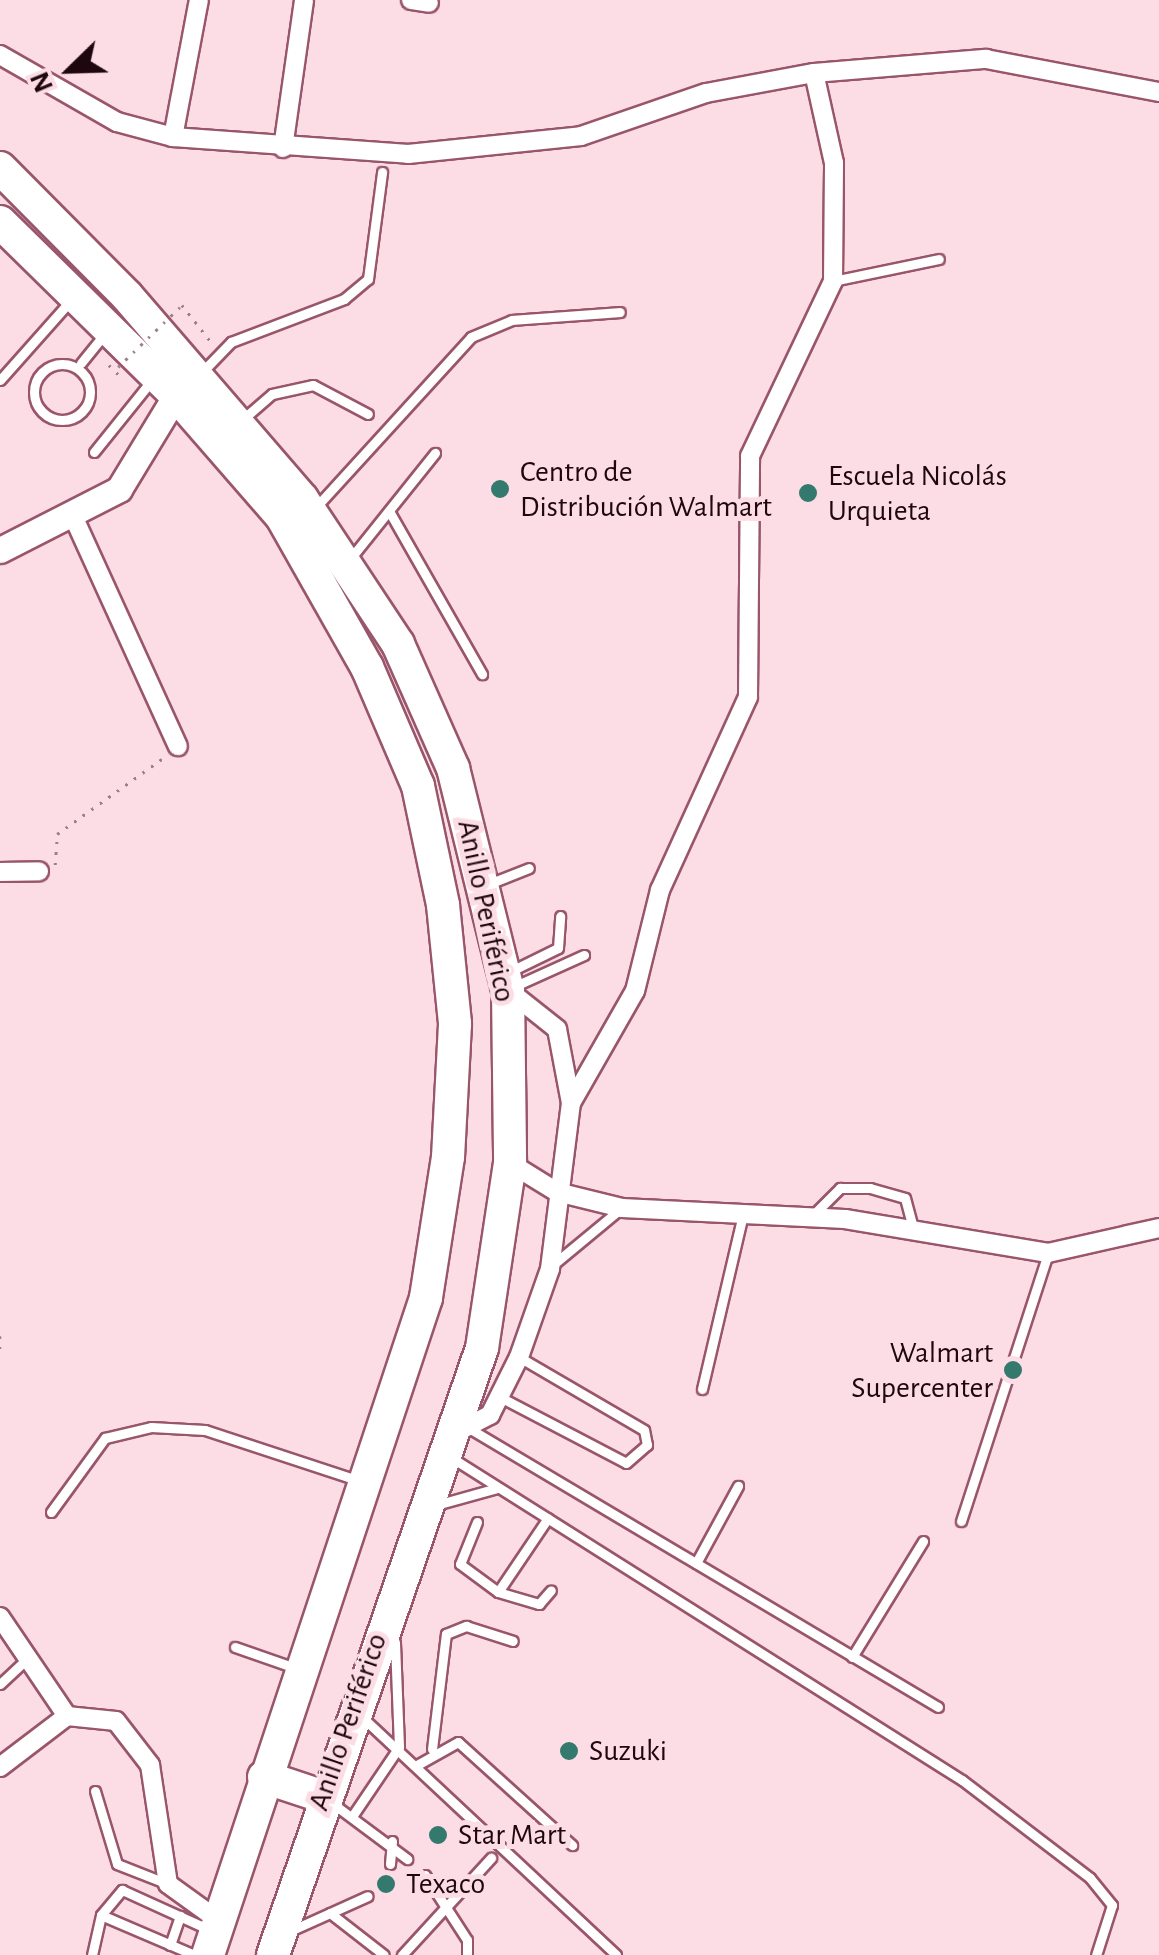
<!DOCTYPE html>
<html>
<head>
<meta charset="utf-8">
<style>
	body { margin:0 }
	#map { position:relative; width:1159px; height:1955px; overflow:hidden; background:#fcdde5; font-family:"Alegreya Sans",sans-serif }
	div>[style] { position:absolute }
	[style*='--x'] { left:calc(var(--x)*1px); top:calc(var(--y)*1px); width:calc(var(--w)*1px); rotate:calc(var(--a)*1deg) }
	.path>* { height:2.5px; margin-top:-1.25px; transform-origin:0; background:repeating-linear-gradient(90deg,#9b7f87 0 2.5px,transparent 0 10.5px) }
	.roads { filter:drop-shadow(2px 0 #99566b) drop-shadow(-2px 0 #99566b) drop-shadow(0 2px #99566b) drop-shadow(0 -2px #99566b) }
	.lane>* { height:9px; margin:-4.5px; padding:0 4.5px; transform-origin:4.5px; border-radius:4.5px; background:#fff }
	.lane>.ring { margin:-4.5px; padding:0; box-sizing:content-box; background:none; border:9px solid #fff; border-radius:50% }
	.street>* { height:18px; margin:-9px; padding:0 9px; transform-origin:9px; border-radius:9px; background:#fff }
	.secondary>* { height:25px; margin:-12.5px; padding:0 12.5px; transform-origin:12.5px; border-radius:12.5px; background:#fff }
	.highway>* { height:32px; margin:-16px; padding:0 16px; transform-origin:16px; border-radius:16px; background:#fff }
	.path-bridge>* { height:2.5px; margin-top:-1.25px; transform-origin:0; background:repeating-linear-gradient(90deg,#9b7f87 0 2.5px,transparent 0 10.5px) }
	.dots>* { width:28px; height:28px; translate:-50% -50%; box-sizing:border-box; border:5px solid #fcdde5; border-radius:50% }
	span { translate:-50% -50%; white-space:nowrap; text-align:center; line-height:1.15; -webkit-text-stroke:10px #fcdde5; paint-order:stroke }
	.poi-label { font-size:30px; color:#1f070f }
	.left { translate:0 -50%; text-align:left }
	.right { translate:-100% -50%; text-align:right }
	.street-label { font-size:30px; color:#1f070f }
	.north { position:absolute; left:20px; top:20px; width:100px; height:100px; -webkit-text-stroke:8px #fcdde5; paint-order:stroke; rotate:247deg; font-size:28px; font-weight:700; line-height:40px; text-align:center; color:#1f070f }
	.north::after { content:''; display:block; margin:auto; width:35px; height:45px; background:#1f070f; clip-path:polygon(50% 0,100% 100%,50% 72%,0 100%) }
</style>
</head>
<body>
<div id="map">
	<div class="path">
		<div style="--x:182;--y:305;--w:48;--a:51.7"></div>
		<div style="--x:109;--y:365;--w:16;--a:45"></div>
		<div style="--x:55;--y:865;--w:31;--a:-86"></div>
		<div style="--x:57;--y:834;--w:130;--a:-35.6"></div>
		<div style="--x:0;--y:1336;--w:16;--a:90"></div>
	</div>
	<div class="roads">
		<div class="lane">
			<div style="--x:833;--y:281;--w:108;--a:-11.7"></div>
			<div style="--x:81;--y:363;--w:38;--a:-51"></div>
			<div class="ring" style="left:34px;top:364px;width:47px;height:47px"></div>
			<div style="--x:202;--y:372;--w:42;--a:-46"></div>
			<div style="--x:231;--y:342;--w:121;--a:-20.8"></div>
			<div style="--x:344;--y:299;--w:31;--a:-40"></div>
			<div style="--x:368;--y:279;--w:108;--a:-82.5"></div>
			<div style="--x:0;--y:380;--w:107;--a:-48.4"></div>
			<div style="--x:243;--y:419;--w:38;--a:-41"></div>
			<div style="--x:272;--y:394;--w:42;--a:-12.4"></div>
			<div style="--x:313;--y:385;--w:62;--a:27.8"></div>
			<div style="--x:94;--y:452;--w:91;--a:-51.2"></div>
			<div style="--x:316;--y:507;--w:230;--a:-47.6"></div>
			<div style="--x:471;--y:337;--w:44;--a:-22.5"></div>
			<div style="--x:512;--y:320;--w:108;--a:-4.2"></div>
			<div style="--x:389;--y:511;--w:188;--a:60.3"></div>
			<div style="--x:350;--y:559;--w:136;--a:-51.3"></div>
			<div style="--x:486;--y:885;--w:46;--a:-21.6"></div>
			<div style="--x:511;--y:971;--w:52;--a:-26.1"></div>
			<div style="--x:558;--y:948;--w:32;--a:-86"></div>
			<div style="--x:513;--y:987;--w:78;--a:-24.3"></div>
			<div style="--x:812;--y:1216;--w:40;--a:-45"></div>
			<div style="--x:840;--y:1188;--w:30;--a:0"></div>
			<div style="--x:870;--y:1188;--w:36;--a:16"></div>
			<div style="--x:905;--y:1198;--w:30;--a:75"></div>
			<div style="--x:555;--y:1263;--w:83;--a:-39.6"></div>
			<div style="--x:702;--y:1389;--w:180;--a:-76.8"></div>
			<div style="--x:500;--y:1397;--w:142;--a:27.6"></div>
			<div style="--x:626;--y:1463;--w:28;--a:-41"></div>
			<div style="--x:647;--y:1445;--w:15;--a:-101"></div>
			<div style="--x:644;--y:1430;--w:145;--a:-149.7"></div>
			<div style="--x:472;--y:1430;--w:542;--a:30.73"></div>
			<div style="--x:452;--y:1458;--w:603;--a:32.27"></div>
			<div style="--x:962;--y:1780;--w:161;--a:37.4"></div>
			<div style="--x:1090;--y:1878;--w:35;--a:51"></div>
			<div style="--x:1112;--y:1905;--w:52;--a:107.7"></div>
			<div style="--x:436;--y:1505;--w:63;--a:-15.6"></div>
			<div style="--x:51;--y:1512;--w:92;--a:-53.9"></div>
			<div style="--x:105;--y:1438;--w:47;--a:-13.4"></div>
			<div style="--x:151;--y:1427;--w:54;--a:3.2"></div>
			<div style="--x:205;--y:1430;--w:160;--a:18.2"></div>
			<div style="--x:961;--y:1521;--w:282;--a:-72"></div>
			<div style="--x:477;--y:1522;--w:45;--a:112"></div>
			<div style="--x:460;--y:1564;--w:47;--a:36.4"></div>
			<div style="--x:498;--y:1592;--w:89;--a:-56"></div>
			<div style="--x:696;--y:1563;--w:88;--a:-61.4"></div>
			<div style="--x:498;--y:1592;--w:43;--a:16.3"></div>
			<div style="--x:539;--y:1604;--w:18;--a:-49"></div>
			<div style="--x:235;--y:1647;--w:67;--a:19.2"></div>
			<div style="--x:852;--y:1657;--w:136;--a:-58.5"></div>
			<div style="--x:0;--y:1684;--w:37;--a:-43"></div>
			<div style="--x:362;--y:1717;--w:348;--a:43.1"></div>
			<div style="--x:432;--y:1749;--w:116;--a:-83.1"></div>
			<div style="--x:446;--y:1634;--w:22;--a:-22"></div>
			<div style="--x:466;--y:1626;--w:49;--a:17.7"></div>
			<div style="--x:417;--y:1765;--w:47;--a:-29.3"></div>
			<div style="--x:458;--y:1742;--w:154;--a:42.1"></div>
			<div style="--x:95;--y:1791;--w:76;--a:73.2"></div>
			<div style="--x:117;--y:1864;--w:55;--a:21.4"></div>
			<div style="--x:332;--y:1803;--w:94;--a:36.7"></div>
			<div style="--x:353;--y:1815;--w:82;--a:-55.9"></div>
			<div style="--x:399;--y:1747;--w:105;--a:-92.2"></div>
			<div style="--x:390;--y:1864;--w:23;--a:-85"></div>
			<div style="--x:425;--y:1875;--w:77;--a:57.1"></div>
			<div style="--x:467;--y:1940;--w:15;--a:90"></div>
			<div style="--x:330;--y:1913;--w:68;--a:37.9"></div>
			<div style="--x:101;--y:1915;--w:102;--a:23.1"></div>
			<div style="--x:290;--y:1931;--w:85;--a:-24.2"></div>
			<div style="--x:170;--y:1945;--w:31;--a:-71"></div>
			<div style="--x:92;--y:1955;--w:41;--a:-77.3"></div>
			<div style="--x:101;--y:1915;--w:33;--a:-50"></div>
			<div style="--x:122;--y:1890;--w:94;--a:24.4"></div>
			<div style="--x:402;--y:1955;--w:132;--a:-47.5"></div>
		</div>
		<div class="street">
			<div style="--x:411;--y:0;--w:18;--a:9"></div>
			<div style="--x:0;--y:55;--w:135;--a:29.8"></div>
			<div style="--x:117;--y:122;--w:58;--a:15"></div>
			<div style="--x:173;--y:137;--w:236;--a:4.1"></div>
			<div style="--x:408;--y:154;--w:174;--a:-5.9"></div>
			<div style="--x:581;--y:136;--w:132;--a:-19"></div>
			<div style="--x:706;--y:93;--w:110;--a:-10.5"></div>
			<div style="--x:814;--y:73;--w:173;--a:-4.7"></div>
			<div style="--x:986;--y:59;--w:176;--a:10.8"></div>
			<div style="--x:173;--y:137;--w:139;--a:-79.3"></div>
			<div style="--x:283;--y:148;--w:149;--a:-81.9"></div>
			<div style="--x:73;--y:516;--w:253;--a:65.5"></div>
			<div style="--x:0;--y:872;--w:39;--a:-1"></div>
			<div style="--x:571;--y:1103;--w:129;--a:-60.3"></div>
			<div style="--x:635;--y:991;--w:104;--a:-76.1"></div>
			<div style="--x:660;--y:890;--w:212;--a:-65.5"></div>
			<div style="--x:748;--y:697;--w:241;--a:-89.5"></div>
			<div style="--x:750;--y:456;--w:194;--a:-64.6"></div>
			<div style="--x:833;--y:281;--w:118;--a:-89.5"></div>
			<div style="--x:834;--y:163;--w:92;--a:-102.5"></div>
			<div style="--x:510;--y:1163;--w:55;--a:31.7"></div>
			<div style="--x:557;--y:1192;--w:67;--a:13.8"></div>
			<div style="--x:622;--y:1208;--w:223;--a:2.8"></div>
			<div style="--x:845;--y:1219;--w:206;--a:9.5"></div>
			<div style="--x:1048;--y:1253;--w:114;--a:-12.7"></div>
			<div style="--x:453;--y:1434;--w:42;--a:-27.2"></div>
			<div style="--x:490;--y:1415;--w:65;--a:-63.4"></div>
			<div style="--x:519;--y:1357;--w:93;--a:-70.6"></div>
			<div style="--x:550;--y:1269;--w:167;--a:-82.8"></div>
			<div style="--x:571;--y:1103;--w:75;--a:-100.7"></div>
			<div style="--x:557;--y:1029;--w:63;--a:-141.5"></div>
			<div style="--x:0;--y:1617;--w:120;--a:55.9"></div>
			<div style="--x:0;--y:1767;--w:84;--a:-37.3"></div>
			<div style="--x:67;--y:1716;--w:49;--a:5.8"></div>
			<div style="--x:116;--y:1721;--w:56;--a:52.3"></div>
			<div style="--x:150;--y:1765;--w:120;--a:81.4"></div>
			<div style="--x:168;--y:1884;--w:62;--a:35.8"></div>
		</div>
		<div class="secondary">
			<div style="--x:0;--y:550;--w:134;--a:-27.1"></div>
			<div style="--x:119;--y:489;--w:110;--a:-58.8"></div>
		</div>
		<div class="highway">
			<div style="--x:0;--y:168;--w:180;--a:45.2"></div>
			<div style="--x:127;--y:296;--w:268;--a:49.2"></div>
			<div style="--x:302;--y:499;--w:174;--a:56.5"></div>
			<div style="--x:398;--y:644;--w:136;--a:66.1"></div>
			<div style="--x:453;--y:768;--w:229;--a:76.1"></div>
			<div style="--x:508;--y:990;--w:173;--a:89.3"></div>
			<div style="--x:510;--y:1163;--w:187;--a:98.6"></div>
			<div style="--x:482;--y:1348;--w:642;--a:109"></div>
			<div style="--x:0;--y:222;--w:247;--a:44.5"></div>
			<div style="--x:176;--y:395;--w:162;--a:49"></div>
			<div style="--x:282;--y:517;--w:172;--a:60.5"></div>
			<div style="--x:367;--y:667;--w:129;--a:66.8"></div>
			<div style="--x:418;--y:786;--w:122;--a:78.1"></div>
			<div style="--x:443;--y:905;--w:120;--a:84.2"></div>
			<div style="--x:455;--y:1024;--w:133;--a:93"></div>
			<div style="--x:448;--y:1157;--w:143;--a:98.9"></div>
			<div style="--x:426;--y:1298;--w:692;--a:108.36"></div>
			<div style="--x:264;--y:1777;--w:60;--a:18.4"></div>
		</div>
	</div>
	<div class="path-bridge">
		<div style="--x:118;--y:367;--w:89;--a:-44.1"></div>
	</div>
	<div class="dots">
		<div style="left:500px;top:489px;background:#34796d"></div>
		<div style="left:808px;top:493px;background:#34796d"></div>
		<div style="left:1013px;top:1370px;background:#34796d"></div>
		<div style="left:569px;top:1751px;background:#34796d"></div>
		<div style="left:438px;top:1835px;background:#34796d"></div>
		<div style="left:386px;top:1884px;background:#34796d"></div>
	</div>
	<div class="poi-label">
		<span class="left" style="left:520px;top:489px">Centro de<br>Distribución Walmart</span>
		<span class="left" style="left:828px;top:493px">Escuela Nicolás<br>Urquieta</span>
		<span class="right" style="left:993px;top:1370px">Walmart<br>Supercenter</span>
		<span class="left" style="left:589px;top:1751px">Suzuki</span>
		<span class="left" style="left:458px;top:1835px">Star Mart</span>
		<span class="left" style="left:406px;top:1884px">Texaco</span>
	</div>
	<div class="street-label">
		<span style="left:486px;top:911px;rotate:78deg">Anillo Periférico</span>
		<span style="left:348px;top:1722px;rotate:-71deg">Anillo Periférico</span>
	</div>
	<div class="north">N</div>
</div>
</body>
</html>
